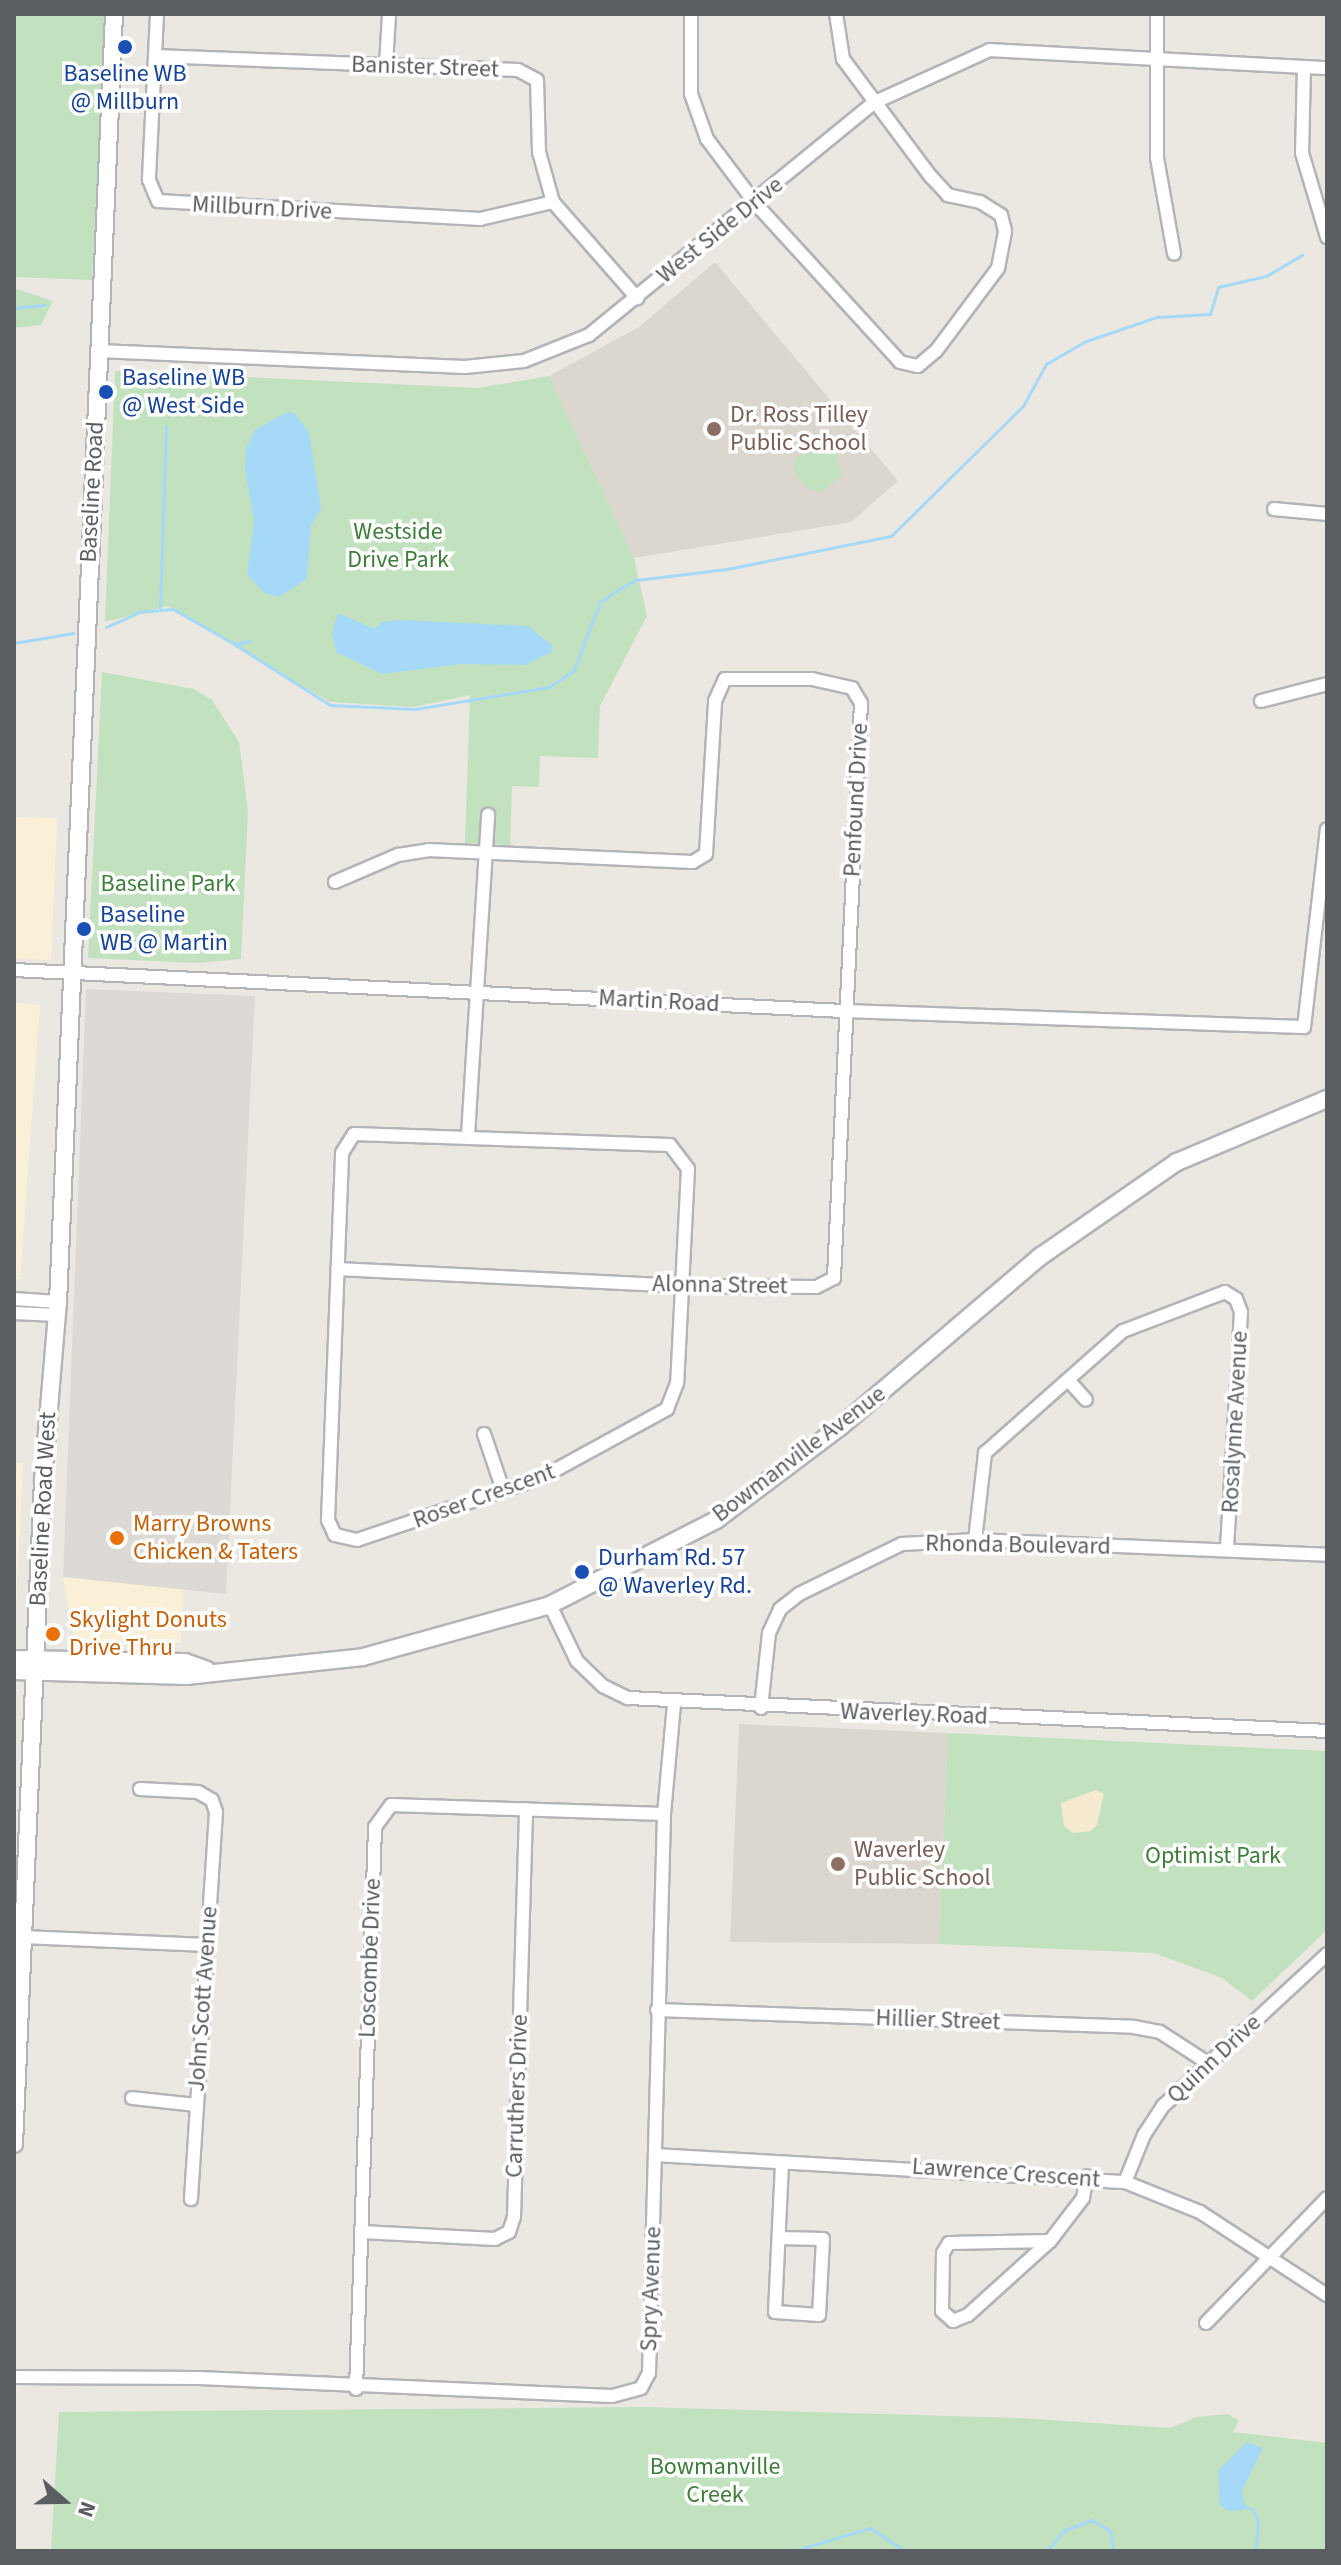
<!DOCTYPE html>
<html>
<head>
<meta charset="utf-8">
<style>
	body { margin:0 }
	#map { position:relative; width:1341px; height:2565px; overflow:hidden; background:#ebe8e1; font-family:"Source Sans 3",sans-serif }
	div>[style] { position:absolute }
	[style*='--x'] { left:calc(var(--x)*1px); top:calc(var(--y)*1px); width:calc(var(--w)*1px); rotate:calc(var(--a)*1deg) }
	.commercial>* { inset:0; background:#faefd7 }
	.industrial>* { inset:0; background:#dddad6 }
	.education>* { inset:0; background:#dbd7cf }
	.green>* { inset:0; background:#c2e1bf }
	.sand>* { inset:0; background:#f6ebd1 }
	.water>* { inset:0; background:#a6d9f7 }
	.stream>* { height:3px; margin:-1.5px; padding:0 1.5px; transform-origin:1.5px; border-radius:1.5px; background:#a6d9f7 }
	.roads { filter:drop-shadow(2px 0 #b2b4b8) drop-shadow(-2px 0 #b2b4b8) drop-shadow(0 2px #b2b4b8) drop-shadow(0 -2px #b2b4b8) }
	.street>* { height:12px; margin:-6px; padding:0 6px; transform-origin:6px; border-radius:6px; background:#fff }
	.secondary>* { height:16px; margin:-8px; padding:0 8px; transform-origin:8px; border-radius:8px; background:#fff }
	.dots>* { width:22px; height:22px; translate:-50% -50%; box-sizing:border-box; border:4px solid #fff; border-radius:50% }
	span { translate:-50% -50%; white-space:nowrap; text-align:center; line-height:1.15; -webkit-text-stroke:7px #fff; paint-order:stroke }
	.street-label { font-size:24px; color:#5a5d61 }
	.transit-label { font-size:24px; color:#164399 }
	.left { translate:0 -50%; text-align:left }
	.education-label { font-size:24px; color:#785e54 }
	.park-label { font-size:24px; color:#3d7e3b }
	.food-label { font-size:24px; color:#c56008 }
	.frame { position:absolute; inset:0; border:16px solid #5a5d61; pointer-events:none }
	.north { position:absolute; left:24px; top:2461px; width:80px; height:80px; -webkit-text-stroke:6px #fff; paint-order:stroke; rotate:110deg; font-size:22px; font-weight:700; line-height:32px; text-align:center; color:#5a5d61 }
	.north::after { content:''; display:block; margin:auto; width:28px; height:36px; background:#5a5d61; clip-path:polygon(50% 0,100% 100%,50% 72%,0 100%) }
</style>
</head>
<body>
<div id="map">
	<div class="commercial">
		<div style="clip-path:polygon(14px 817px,57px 818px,51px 960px,14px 959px)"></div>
		<div style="clip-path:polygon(14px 1003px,40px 1005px,20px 1279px,14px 1279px)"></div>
		<div style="clip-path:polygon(14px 1463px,23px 1463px,15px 1627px,14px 1627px)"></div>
		<div style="clip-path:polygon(63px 1577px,183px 1586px,181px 1643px,74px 1640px)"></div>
	</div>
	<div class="industrial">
		<div style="clip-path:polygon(86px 989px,255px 996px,226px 1594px,63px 1577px)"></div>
	</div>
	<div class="education">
		<div style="clip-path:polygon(715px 262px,898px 481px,851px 522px,634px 558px,549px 376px,639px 327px)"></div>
		<div style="clip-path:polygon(739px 1724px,948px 1733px,939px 1944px,730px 1942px)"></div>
	</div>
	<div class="green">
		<div style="clip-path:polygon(14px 14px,105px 14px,92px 280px,14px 277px)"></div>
		<div style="clip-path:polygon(14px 288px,53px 301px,41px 325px,14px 328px)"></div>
		<div style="clip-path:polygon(115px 371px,478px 388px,549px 376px,634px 558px,647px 616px,600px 706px,598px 758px,540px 756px,539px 787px,512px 786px,510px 845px,465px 843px,470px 695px,414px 707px,330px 702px,167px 606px,105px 622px)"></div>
		<div style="clip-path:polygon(825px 441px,833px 442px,842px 476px,821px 492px,807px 488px,793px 470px,796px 458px)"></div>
		<div style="clip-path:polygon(102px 672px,194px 689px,212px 700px,239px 742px,248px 811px,241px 959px,197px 963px,88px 958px)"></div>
		<div style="clip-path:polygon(948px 1733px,1327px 1751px,1327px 1930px,1252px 2001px,1222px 1978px,1154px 1953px,939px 1944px)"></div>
		<div style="clip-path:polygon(645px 2407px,1019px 2418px,1170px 2428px,1197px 2417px,1227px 2414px,1239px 2420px,1233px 2432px,1327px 2443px,1327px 2551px,51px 2551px,59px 2412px)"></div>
	</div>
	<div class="sand">
		<div style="clip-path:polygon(1096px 1790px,1104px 1794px,1097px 1825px,1091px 1831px,1073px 1833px,1064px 1826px,1061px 1803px)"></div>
	</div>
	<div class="water">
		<div style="clip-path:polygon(287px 412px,294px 413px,309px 432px,321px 508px,311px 526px,307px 579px,279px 597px,264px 593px,247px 575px,254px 520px,245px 470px,246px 449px,255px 430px)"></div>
		<div style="clip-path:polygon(338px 613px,375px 629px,381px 622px,401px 620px,528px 626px,553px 646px,552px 652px,525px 665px,461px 664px,382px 674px,336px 652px,332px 633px)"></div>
		<div style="clip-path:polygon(1247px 2442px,1263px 2448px,1242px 2491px,1244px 2504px,1252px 2509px,1229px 2511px,1220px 2505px,1218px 2471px)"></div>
	</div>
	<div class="stream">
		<div style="--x:14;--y:308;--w:31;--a:-6"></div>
		<div style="--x:160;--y:608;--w:182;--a:-88.1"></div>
		<div style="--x:106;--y:627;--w:36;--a:-24"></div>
		<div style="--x:139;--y:612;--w:34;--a:-5"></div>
		<div style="--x:173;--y:609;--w:70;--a:29.8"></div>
		<div style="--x:234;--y:644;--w:16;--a:-11"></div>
		<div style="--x:14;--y:643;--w:60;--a:-9.6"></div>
		<div style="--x:234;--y:644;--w:114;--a:32.4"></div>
		<div style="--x:330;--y:705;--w:85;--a:2.7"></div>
		<div style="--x:415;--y:709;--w:136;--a:-9.3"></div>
		<div style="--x:549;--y:687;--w:30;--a:-34"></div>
		<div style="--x:574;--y:670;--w:73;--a:-69.1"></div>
		<div style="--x:600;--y:602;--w:23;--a:-34"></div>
		<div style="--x:619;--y:589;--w:19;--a:-28"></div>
		<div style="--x:636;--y:580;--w:92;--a:-6.9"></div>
		<div style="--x:727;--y:569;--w:167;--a:-11.4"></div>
		<div style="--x:891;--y:536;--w:185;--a:-44.6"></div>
		<div style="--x:1023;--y:406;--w:48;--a:-61.3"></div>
		<div style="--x:1046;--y:364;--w:46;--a:-29.9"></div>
		<div style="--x:1086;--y:341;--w:75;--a:-18.7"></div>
		<div style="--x:1157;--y:317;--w:53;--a:-3.2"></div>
		<div style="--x:1210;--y:314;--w:28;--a:-73"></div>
		<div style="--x:1218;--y:287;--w:49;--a:-12.9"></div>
		<div style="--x:1266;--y:276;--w:42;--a:-30.3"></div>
		<div style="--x:1252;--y:2509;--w:13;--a:61"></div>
		<div style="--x:1258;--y:2520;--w:31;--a:94"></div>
		<div style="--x:793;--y:2551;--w:80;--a:-16.6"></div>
		<div style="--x:870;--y:2528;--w:42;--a:33.3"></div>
		<div style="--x:1047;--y:2551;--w:26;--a:-51"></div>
		<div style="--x:1063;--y:2531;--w:31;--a:-21"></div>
		<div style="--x:1092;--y:2520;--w:21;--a:31"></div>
		<div style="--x:1110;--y:2531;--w:20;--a:81"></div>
	</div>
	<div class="roads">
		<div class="street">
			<div style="--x:157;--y:14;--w:166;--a:92.8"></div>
			<div style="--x:149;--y:180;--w:23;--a:67"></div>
			<div style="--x:158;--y:201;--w:323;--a:3.2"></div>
			<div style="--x:480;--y:219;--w:75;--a:-13.1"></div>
			<div style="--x:691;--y:14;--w:80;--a:90"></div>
			<div style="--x:691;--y:94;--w:48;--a:70.4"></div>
			<div style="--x:707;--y:139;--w:80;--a:53.1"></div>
			<div style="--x:755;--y:203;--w:215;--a:47.6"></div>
			<div style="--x:900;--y:362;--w:18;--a:13"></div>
			<div style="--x:918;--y:366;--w:23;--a:-40"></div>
			<div style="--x:936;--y:351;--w:104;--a:-53.2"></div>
			<div style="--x:998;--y:268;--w:38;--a:-79"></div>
			<div style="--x:1005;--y:231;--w:16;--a:-104"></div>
			<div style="--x:1001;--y:215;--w:25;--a:-148"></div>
			<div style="--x:980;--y:202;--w:33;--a:-168"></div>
			<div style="--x:948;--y:195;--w:25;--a:-133"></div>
			<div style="--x:931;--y:177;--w:147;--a:-126.7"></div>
			<div style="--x:843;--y:59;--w:46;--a:-98.8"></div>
			<div style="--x:1157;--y:14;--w:144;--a:90"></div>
			<div style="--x:1157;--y:158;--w:97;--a:79.9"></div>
			<div style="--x:155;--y:56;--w:363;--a:2.2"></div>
			<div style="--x:518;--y:70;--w:21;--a:28"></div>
			<div style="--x:537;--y:80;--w:72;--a:88.4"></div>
			<div style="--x:539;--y:152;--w:52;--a:74.4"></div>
			<div style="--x:553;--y:202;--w:128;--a:48.8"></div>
			<div style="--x:386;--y:65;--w:51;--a:-86.6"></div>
			<div style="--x:1304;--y:67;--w:86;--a:91.3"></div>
			<div style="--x:1302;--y:153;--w:88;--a:73.4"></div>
			<div style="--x:99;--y:351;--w:366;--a:2.5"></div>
			<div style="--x:465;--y:367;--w:59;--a:-5.8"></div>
			<div style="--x:524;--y:361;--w:70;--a:-21.8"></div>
			<div style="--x:589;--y:335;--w:367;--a:-39.2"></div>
			<div style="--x:873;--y:103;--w:128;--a:-24.4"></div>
			<div style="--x:990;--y:50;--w:337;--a:3.1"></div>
			<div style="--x:1274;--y:509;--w:53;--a:5.4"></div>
			<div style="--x:1261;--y:701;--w:68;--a:-14.4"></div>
			<div style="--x:335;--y:882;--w:69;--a:-23.2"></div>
			<div style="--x:398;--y:855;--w:30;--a:-9"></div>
			<div style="--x:428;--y:850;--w:265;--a:2.6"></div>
			<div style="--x:693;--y:862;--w:15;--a:-32"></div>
			<div style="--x:706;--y:854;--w:153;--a:-86.6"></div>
			<div style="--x:715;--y:701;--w:24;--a:-66"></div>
			<div style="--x:725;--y:679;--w:87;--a:0"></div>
			<div style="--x:812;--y:679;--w:41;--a:12.7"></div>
			<div style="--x:852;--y:688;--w:17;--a:59"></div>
			<div style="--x:861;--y:703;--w:576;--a:92.69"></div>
			<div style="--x:834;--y:1278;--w:20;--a:153"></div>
			<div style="--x:816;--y:1287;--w:133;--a:-179.6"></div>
			<div style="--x:683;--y:1286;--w:346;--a:-177.2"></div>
			<div style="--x:14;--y:970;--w:831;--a:2.83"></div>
			<div style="--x:844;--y:1011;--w:460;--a:2"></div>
			<div style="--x:1304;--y:1027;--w:199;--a:-83.4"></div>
			<div style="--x:354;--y:1134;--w:316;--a:2"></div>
			<div style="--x:670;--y:1145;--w:30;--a:53"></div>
			<div style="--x:688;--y:1169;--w:214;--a:92.9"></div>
			<div style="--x:677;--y:1383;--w:28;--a:111"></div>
			<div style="--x:667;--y:1409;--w:141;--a:151.3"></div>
			<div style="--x:543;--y:1477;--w:196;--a:161.3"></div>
			<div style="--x:357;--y:1540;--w:23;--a:-167"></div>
			<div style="--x:335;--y:1535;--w:17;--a:-115"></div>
			<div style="--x:328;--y:1520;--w:367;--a:-87.8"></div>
			<div style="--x:342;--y:1153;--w:22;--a:-58"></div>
			<div style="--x:468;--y:1135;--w:321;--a:-86.4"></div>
			<div style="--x:14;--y:1299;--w:44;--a:3.9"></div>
			<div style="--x:14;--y:1313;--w:43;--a:2.7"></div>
			<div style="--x:1069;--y:1381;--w:25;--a:48"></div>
			<div style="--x:484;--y:1434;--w:59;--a:71.3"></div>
			<div style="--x:975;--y:1540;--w:88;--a:-83.4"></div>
			<div style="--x:985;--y:1453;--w:184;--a:-41.5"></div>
			<div style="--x:1123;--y:1331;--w:109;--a:-20.9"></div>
			<div style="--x:1225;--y:1292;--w:13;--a:32"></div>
			<div style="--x:1236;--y:1299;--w:14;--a:69"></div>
			<div style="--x:1241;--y:1312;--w:238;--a:93.4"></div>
			<div style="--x:550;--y:1605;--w:62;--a:64.3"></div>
			<div style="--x:577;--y:1661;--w:36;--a:44"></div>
			<div style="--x:603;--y:1686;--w:28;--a:26"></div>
			<div style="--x:628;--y:1698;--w:700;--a:2.7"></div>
			<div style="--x:761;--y:1708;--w:75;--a:-83.9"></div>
			<div style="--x:769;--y:1633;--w:26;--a:-65"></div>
			<div style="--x:780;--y:1609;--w:24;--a:-38"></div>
			<div style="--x:799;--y:1594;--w:114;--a:-25.9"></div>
			<div style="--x:902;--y:1544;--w:73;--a:-3.1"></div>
			<div style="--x:975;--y:1540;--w:352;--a:2.4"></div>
			<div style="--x:140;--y:1789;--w:58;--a:3"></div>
			<div style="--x:198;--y:1792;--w:16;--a:30"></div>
			<div style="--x:212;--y:1800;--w:13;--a:72"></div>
			<div style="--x:216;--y:1812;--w:388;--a:93.7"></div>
			<div style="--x:23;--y:1937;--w:184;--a:2.5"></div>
			<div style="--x:657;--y:2010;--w:477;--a:2"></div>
			<div style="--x:1134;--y:2027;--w:26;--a:11"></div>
			<div style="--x:1160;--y:2032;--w:57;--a:32.9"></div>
			<div style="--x:132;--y:2098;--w:63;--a:6.3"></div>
			<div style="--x:656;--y:2155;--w:470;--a:3.3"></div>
			<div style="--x:1125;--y:2182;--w:81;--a:21.8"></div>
			<div style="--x:1200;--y:2212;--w:152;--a:33.2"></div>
			<div style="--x:1125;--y:2182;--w:51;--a:-68"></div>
			<div style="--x:1144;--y:2135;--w:35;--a:-57"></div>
			<div style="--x:1163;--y:2106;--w:224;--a:-42.8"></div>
			<div style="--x:362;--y:2232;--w:133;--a:3"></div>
			<div style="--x:495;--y:2239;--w:16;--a:-27"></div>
			<div style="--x:509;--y:2232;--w:16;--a:-72"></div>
			<div style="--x:514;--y:2217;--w:408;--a:-88.3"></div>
			<div style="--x:779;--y:2238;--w:44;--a:1.3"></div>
			<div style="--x:823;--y:2239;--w:76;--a:93"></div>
			<div style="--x:819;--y:2315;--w:44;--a:-176.1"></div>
			<div style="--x:775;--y:2312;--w:149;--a:-87.3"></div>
			<div style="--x:1050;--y:2241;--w:101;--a:178.9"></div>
			<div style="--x:949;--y:2243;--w:12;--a:121"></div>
			<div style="--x:943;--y:2253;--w:58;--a:91"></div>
			<div style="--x:942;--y:2311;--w:15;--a:42"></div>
			<div style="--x:953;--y:2321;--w:16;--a:-22"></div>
			<div style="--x:968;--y:2315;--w:110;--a:-42.1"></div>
			<div style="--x:1050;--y:2241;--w:54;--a:-52.5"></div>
			<div style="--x:1083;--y:2198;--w:22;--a:-80"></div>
			<div style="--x:1206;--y:2323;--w:174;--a:-45.9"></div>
			<div style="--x:14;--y:2377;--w:185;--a:0.3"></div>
			<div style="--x:199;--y:2378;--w:413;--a:2.5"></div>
			<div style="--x:612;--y:2396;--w:30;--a:-15"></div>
			<div style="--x:641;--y:2388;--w:17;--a:-62"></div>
			<div style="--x:649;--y:2373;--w:559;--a:-88.46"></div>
			<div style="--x:664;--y:1814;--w:110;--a:-84.8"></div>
			<div style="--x:356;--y:2389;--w:562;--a:-88.06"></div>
			<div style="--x:375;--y:1827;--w:27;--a:-54"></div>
			<div style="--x:391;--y:1805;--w:273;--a:1.9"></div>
		</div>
		<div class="secondary">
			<div style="--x:14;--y:1659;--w:171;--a:1"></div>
			<div style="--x:185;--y:1662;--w:23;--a:20"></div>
			<div style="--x:14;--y:1671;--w:172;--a:1.7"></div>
			<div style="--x:186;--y:1676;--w:178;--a:-6.1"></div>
			<div style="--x:363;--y:1657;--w:194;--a:-15.5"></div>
			<div style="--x:550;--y:1605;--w:186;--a:-27.1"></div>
			<div style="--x:716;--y:1520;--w:155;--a:-36.9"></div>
			<div style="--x:840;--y:1427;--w:264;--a:-40.4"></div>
			<div style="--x:1041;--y:1256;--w:165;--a:-34.7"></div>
			<div style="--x:1177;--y:1162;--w:163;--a:-22.8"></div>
			<div style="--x:14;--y:2144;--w:665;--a:-87.5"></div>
			<div style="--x:43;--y:1480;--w:179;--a:-85.2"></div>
			<div style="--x:58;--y:1302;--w:1289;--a:-87.51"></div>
		</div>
	</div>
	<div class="dots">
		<div style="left:125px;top:47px;background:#1a4fb4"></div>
		<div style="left:106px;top:392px;background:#1a4fb4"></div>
		<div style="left:714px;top:429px;background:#8d6e63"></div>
		<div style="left:84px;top:929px;background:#1a4fb4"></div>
		<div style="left:117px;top:1538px;background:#e8710a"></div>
		<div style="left:582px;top:1572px;background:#1a4fb4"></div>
		<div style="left:53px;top:1634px;background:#e8710a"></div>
		<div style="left:838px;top:1864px;background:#8d6e63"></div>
	</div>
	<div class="street-label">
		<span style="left:425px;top:67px;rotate:2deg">Banister Street</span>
		<span style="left:262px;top:208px;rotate:3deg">Millburn Drive</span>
		<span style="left:720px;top:230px;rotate:-39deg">West Side Drive</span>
		<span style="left:92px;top:492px;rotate:-87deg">Baseline Road</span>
		<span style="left:856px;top:800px;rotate:-87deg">Penfound Drive</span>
		<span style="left:659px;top:1001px;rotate:3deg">Martin Road</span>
		<span style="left:720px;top:1285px;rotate:1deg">Alonna Street</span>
		<span style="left:1235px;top:1422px;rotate:-87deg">Rosalynne Avenue</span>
		<span style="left:799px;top:1454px;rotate:-37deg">Bowmanville Avenue</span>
		<span style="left:484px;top:1496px;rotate:-20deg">Roser Crescent</span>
		<span style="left:43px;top:1509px;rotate:-87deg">Baseline Road West</span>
		<span style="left:1018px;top:1545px;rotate:1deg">Rhonda Boulevard</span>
		<span style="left:914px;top:1714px;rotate:2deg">Waverley Road</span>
		<span style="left:370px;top:1958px;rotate:-88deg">Loscombe Drive</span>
		<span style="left:203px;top:1999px;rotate:-86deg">John Scott Avenue</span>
		<span style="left:938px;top:2020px;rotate:2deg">Hillier Street</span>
		<span style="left:1214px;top:2059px;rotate:-43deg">Quinn Drive</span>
		<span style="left:517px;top:2096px;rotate:-88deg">Carruthers Drive</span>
		<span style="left:1006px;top:2173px;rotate:4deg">Lawrence Crescent</span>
		<span style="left:651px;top:2289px;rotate:-88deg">Spry Avenue</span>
	</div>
	<div class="transit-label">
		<span style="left:125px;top:88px">Baseline WB<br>@ Millburn</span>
		<span class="left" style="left:122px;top:392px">Baseline WB<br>@ West Side</span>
		<span class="left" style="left:100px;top:929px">Baseline<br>WB @ Martin</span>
		<span class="left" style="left:598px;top:1572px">Durham Rd. 57<br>@ Waverley Rd.</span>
	</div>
	<div class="education-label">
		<span class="left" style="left:730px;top:429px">Dr. Ross Tilley<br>Public School</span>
		<span class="left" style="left:854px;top:1864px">Waverley<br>Public School</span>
	</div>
	<div class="park-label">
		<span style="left:398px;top:546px">Westside<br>Drive Park</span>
		<span style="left:168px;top:884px">Baseline Park</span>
		<span style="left:1213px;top:1856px">Optimist Park</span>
		<span style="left:715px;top:2481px">Bowmanville<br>Creek</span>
	</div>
	<div class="food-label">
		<span class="left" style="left:133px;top:1538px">Marry Browns<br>Chicken &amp; Taters</span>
		<span class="left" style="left:69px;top:1634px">Skylight Donuts<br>Drive Thru</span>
	</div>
	<div class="frame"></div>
	<div class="north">N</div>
</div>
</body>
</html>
